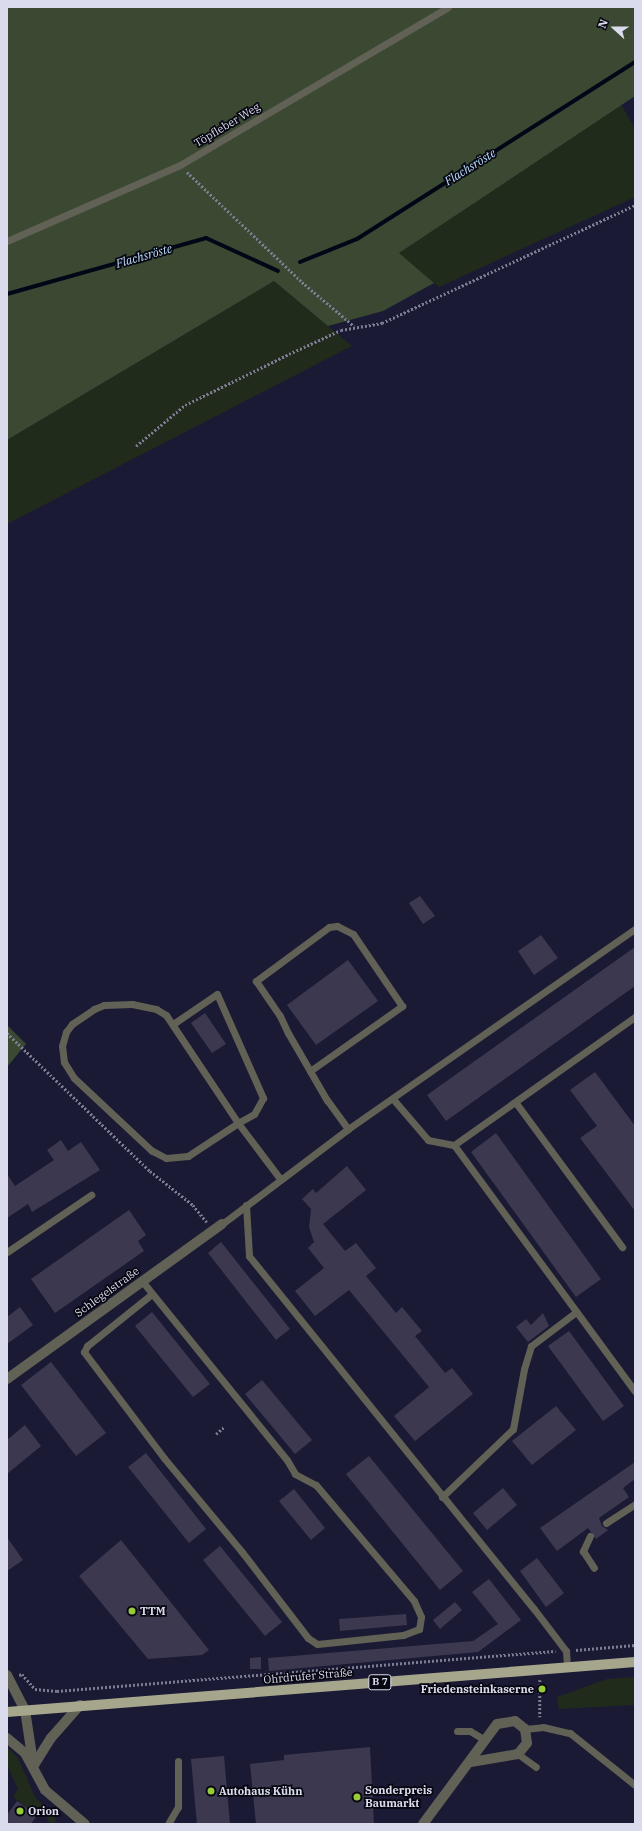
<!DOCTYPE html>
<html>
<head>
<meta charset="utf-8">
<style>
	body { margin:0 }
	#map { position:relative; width:642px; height:1831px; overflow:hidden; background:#1b1a34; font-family:"IBM Plex Serif",serif }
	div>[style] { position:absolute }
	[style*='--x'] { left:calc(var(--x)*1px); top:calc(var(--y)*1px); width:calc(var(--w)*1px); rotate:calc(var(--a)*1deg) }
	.green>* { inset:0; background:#212b1b }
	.forest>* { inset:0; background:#3b4933 }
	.stream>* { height:4px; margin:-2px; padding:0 2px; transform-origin:2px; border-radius:2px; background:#000716 }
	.building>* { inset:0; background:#3c3850 }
	.path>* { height:2.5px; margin-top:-1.25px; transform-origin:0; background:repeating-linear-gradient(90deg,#7c7c92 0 2px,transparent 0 4px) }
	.service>* { height:7px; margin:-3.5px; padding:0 3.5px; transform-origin:3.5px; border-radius:3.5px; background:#616155 }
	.minor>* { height:10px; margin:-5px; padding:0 5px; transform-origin:5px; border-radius:5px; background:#616155 }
	.primary>* { height:10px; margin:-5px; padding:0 5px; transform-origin:5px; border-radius:5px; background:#a6a68d }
	.dots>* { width:11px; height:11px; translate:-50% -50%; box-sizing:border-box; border:2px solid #070711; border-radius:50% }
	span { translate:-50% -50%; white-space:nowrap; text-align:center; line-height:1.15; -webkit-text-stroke:3.5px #070711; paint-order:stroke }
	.shield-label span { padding:1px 3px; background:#070711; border:1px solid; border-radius:3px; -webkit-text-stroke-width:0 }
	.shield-label { font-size:10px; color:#dadbed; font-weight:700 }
	.street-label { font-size:11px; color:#dadbed }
	.poi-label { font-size:11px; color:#dadbed; font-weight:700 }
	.left { translate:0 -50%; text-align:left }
	.right { translate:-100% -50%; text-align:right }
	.water-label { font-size:12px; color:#bcdffe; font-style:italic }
	.frame { position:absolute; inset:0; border:8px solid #dadbed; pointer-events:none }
	.north { position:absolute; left:594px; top:8px; width:40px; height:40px; -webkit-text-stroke:3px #070711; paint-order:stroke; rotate:291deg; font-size:11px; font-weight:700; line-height:16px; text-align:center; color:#dadbed }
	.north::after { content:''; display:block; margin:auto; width:14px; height:18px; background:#dadbed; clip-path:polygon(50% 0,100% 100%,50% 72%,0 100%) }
</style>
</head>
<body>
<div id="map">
	<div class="green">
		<div style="clip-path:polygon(621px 104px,635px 129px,635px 197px,439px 287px,398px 253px)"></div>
		<div style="clip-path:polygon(274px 281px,352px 346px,7px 524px,7px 440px)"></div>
		<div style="clip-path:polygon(635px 1677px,635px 1705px,559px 1709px,557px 1697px,607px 1679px)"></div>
		<div style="clip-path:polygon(7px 1747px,18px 1758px,35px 1797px,54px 1816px,56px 1822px,49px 1823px,47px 1818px,31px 1806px,29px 1809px,13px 1797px,18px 1789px,7px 1765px)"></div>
	</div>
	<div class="forest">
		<div style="clip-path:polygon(7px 7px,635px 7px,635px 96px,399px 253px,434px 283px,383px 311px,328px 326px,274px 281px,7px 440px)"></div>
		<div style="clip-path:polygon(7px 1025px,26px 1044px,7px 1067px)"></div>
	</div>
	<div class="stream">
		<div style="--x:300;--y:262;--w:61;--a:-22"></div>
		<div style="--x:357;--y:239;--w:330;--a:-32.5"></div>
		<div style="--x:7;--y:294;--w:207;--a:-15.7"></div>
		<div style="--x:206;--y:238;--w:79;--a:24.6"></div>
	</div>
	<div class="building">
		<div style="clip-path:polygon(420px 896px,435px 916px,423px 924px,409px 903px)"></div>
		<div style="clip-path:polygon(541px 935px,558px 958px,534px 975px,518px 951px)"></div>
		<div style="clip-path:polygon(635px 947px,635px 986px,446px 1121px,427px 1095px)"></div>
		<div style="clip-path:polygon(348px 960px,378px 1001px,316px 1045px,287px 1005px)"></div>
		<div style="clip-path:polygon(205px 1013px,226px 1044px,212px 1053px,191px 1023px)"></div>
		<div style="clip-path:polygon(595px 1072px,635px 1126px,635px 1211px,580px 1138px,597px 1126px,570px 1090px)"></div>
		<div style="clip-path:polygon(496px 1133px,601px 1279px,576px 1297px,471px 1152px)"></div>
		<div style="clip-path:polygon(61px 1140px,68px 1151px,81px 1142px,100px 1170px,32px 1212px,28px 1204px,7px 1218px,7px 1174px,15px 1186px,54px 1160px,47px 1150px)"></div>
		<div style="clip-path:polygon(347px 1166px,366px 1190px,323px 1224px,345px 1251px,356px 1243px,376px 1268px,366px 1276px,396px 1313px,402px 1307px,422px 1331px,415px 1336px,445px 1373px,452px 1368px,473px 1394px,415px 1441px,394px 1416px,429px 1387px,349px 1290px,315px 1316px,295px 1291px,324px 1268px,308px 1248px,314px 1242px,309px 1227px,311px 1209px,302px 1199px,313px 1189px,316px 1193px)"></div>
		<div style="clip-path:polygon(129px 1210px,146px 1235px,138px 1241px,144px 1251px,55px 1313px,31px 1279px)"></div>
		<div style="clip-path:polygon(221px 1242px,290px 1329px,276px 1340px,208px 1253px)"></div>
		<div style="clip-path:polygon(20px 1307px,33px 1325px,7px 1344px,7px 1317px)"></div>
		<div style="clip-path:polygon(152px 1312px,210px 1384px,193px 1397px,135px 1326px)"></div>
		<div style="clip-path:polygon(543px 1313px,549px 1326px,528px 1342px,516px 1327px,526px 1319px,531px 1325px)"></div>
		<div style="clip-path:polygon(569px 1331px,624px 1406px,603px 1421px,548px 1346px)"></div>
		<div style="clip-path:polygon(51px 1362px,106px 1433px,76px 1456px,21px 1385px)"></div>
		<div style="clip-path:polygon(262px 1380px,312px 1440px,295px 1454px,245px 1394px)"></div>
		<div style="clip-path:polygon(556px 1406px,576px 1430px,532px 1465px,512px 1441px)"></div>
		<div style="clip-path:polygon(25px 1425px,41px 1446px,7px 1474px,7px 1440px)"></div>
		<div style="clip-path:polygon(146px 1453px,206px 1529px,189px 1543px,128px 1467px)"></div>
		<div style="clip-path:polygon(369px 1456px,463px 1571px,440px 1590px,346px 1474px)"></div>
		<div style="clip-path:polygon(635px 1462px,635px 1479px,623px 1488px,629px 1497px,599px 1518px,602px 1526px,608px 1530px,596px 1539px,588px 1528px,557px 1551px,540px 1528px)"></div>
		<div style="clip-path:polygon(503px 1488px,517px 1505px,487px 1530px,473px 1513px)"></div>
		<div style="clip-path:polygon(294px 1489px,325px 1528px,311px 1540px,279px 1501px)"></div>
		<div style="clip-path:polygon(7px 1537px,23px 1560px,7px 1571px)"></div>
		<div style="clip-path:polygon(121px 1540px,209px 1650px,202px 1655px,148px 1659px,79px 1576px)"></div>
		<div style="clip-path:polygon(220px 1546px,282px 1622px,265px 1636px,203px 1560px)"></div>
		<div style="clip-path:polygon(537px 1558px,564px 1593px,546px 1607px,520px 1571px)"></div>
		<div style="clip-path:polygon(489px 1579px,521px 1620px,478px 1652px,269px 1671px,268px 1658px,473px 1641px,498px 1624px,472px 1592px)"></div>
		<div style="clip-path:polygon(455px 1602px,462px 1610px,440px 1629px,433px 1620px)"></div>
		<div style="clip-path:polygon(406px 1614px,407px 1625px,340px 1631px,339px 1619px)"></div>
		<div style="clip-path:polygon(261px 1657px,261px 1669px,250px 1669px,250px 1658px)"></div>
		<div style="clip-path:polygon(370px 1747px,374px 1824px,256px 1824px,250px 1764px,284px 1760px,284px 1755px)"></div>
		<div style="clip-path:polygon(224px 1756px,230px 1824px,197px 1824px,191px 1759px)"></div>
		<div style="clip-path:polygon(17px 1801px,37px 1815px,31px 1824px,7px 1824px,7px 1815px)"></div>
	</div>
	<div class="path">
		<div style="--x:187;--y:172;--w:159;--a:43.7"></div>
		<div style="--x:302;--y:282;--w:68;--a:40.2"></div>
		<div style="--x:136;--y:446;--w:64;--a:-39.9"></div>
		<div style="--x:185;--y:405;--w:116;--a:-26.1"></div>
		<div style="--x:289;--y:354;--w:57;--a:-24.8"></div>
		<div style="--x:341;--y:330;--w:42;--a:-9.7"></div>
		<div style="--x:382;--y:323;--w:279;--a:-25"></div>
		<div style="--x:7;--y:1033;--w:199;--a:44"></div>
		<div style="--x:150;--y:1171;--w:55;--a:38.3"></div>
		<div style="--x:193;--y:1205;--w:22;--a:51"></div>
		<div style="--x:216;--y:1434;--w:11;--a:-41"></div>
		<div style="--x:576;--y:1650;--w:59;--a:-4.8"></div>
		<div style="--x:19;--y:1675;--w:3;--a:-18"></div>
		<div style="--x:22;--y:1674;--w:20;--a:49"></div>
		<div style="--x:35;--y:1689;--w:22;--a:5"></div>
		<div style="--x:57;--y:1691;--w:500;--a:-4.6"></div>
		<div style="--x:540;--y:1680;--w:37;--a:90"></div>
	</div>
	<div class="service">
		<div style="--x:7;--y:241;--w:189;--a:-23.7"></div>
		<div style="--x:180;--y:165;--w:311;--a:-30.5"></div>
		<div style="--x:173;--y:1024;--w:53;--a:-34.3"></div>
		<div style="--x:217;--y:994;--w:114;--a:66.1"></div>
		<div style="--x:263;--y:1098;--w:18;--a:119"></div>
		<div style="--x:254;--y:1114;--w:18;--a:151"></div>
		<div style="--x:238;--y:1123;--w:60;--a:146.6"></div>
		<div style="--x:188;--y:1156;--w:22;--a:175"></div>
		<div style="--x:166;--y:1158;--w:16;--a:-153"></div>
		<div style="--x:152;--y:1151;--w:107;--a:-136.9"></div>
		<div style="--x:74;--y:1078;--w:19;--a:-122"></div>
		<div style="--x:64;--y:1062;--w:16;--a:-97"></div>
		<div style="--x:62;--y:1046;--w:15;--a:-74"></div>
		<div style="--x:66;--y:1032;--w:10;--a:-53"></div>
		<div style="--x:72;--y:1024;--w:27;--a:-34"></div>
		<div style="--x:94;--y:1009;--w:11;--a:-22"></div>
		<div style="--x:104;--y:1005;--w:28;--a:-2"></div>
		<div style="--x:132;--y:1004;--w:25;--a:12"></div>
		<div style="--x:156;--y:1009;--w:12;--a:31"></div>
		<div style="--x:166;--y:1015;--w:130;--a:56.3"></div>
		<div style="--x:238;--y:1123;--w:71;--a:53"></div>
		<div style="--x:310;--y:1071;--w:113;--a:-35.2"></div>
		<div style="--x:402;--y:1006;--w:87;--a:-124.2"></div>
		<div style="--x:353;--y:934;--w:18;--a:-153"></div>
		<div style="--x:337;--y:926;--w:8;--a:173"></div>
		<div style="--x:329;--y:927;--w:91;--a:143.5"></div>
		<div style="--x:256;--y:981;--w:42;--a:55.6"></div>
		<div style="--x:280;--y:1016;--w:19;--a:65"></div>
		<div style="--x:288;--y:1033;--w:44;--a:59.9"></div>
		<div style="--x:310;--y:1071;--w:34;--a:60"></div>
		<div style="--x:327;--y:1100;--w:36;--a:54"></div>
		<div style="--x:393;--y:1099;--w:54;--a:49.5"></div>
		<div style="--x:428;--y:1140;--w:26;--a:11"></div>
		<div style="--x:454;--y:1145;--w:222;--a:-35.3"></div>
		<div style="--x:516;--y:1103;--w:179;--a:53.6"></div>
		<div style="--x:454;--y:1145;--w:305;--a:53.7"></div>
		<div style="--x:246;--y:1205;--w:51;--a:86.6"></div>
		<div style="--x:249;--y:1256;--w:454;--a:51.1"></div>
		<div style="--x:534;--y:1609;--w:53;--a:52.7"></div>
		<div style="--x:566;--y:1651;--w:16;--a:86"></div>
		<div style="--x:222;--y:1224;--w:158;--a:-37"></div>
		<div style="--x:348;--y:1129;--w:350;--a:-34.9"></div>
		<div style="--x:7;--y:1252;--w:102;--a:-34.2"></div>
		<div style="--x:142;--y:1281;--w:230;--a:51"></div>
		<div style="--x:287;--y:1460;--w:16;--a:60"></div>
		<div style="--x:295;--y:1474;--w:24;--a:28"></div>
		<div style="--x:316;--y:1485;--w:152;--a:49.8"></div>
		<div style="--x:414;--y:1601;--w:17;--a:66"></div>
		<div style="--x:421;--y:1617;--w:12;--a:99"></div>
		<div style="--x:419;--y:1629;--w:17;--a:159"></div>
		<div style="--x:403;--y:1635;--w:86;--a:174"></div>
		<div style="--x:317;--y:1644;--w:11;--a:-146"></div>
		<div style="--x:308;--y:1638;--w:108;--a:-127.5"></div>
		<div style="--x:242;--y:1552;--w:122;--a:-129.7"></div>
		<div style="--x:164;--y:1458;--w:133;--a:-127"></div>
		<div style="--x:84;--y:1352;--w:7;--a:-63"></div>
		<div style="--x:87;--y:1346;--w:83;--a:-38.7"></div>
		<div style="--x:442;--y:1497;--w:98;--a:-43.8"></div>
		<div style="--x:513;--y:1429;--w:61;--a:-79.6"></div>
		<div style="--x:524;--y:1369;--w:24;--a:-73"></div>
		<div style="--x:531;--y:1346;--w:56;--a:-37.1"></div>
		<div style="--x:606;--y:1523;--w:35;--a:-33"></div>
		<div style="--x:590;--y:1536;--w:17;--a:115"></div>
		<div style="--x:583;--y:1551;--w:20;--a:57"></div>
		<div style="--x:525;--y:1729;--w:18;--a:-6"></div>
		<div style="--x:543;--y:1727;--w:28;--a:13"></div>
		<div style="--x:570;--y:1733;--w:83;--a:38.7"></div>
		<div style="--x:457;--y:1731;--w:13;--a:0"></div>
		<div style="--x:470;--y:1731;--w:17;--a:31"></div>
		<div style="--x:518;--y:1754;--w:22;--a:36"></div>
		<div style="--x:168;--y:1824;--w:20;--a:-60"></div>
		<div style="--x:178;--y:1807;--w:46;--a:-90"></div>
	</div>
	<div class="minor">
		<div style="--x:7;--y:1379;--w:265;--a:-35.8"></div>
		<div style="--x:7;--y:1675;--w:39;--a:63"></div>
		<div style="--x:25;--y:1710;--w:53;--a:81.3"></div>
		<div style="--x:7;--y:1738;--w:23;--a:40"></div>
		<div style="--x:25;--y:1753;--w:42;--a:61.6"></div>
		<div style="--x:45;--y:1790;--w:52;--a:40.4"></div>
		<div style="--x:34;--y:1765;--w:32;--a:-58"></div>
		<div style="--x:51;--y:1738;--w:44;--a:-48.7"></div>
		<div style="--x:423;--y:1824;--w:124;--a:-53.5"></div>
		<div style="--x:497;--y:1724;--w:18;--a:-9"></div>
		<div style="--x:515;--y:1721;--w:13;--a:39"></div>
		<div style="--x:525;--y:1729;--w:14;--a:82"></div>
		<div style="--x:527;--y:1743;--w:14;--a:129"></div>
		<div style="--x:518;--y:1754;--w:48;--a:170.3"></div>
	</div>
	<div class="primary">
		<div style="--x:7;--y:1712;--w:630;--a:-4.55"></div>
	</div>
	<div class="dots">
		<div style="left:132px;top:1611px;background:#96cc3a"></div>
		<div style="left:542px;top:1689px;background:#96cc3a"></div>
		<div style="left:211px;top:1791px;background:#96cc3a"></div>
		<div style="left:357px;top:1797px;background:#96cc3a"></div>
		<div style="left:20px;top:1811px;background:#96cc3a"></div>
	</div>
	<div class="shield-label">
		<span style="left:380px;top:1682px">B 7</span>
	</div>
	<div class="street-label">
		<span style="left:227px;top:125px;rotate:-31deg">Töpfleber Weg</span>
		<span style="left:107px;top:1292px;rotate:-36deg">Schlegelstraße</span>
		<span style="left:308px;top:1676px;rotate:-5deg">Ohrdrufer Straße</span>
	</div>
	<div class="poi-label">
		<span class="left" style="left:140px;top:1611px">TTM</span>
		<span class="right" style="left:534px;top:1689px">Friedensteinkaserne</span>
		<span class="left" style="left:219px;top:1791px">Autohaus Kühn</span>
		<span class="left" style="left:365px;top:1797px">Sonderpreis<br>Baumarkt</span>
		<span class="left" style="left:28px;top:1811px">Orion</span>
	</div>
	<div class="water-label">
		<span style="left:470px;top:167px;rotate:-32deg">Flachsröste</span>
		<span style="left:144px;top:256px;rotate:-16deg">Flachsröste</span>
	</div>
	<div class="frame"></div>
	<div class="north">N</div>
</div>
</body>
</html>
